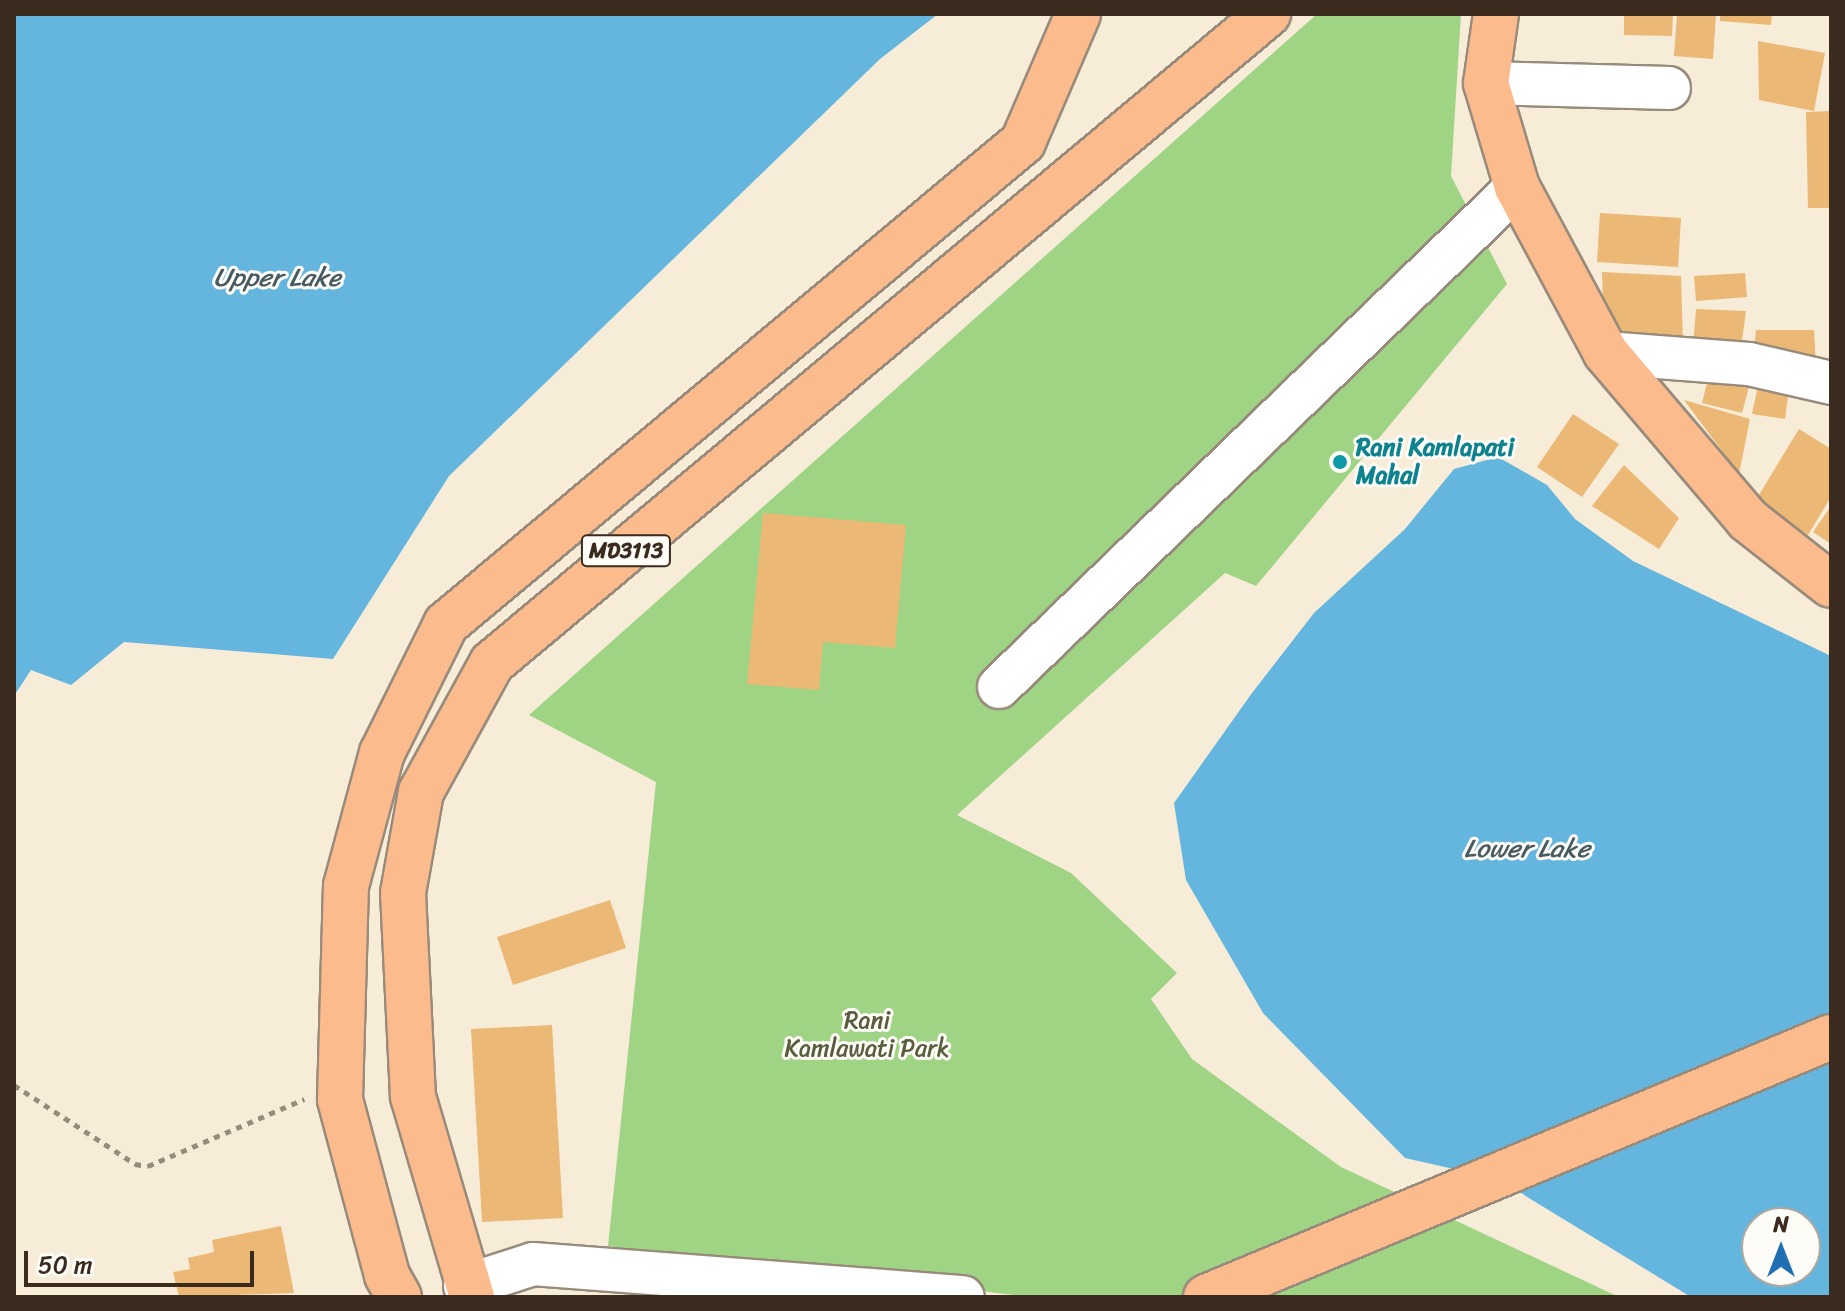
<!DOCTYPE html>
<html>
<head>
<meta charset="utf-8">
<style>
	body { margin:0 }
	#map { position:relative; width:1845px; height:1311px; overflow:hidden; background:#f6ecd8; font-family:Sriracha,sans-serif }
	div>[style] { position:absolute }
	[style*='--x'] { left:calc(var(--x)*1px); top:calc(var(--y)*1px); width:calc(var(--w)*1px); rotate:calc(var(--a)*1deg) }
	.green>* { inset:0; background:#a0d485 }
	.water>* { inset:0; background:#64b6df }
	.building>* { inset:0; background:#ebb875 }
	.path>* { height:5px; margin-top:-2.5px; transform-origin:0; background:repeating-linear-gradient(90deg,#988b7b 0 6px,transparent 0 12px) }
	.roads { filter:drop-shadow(2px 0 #988b7b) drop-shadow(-2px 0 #988b7b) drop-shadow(0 2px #988b7b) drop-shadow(0 -2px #988b7b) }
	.minor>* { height:42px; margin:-21px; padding:0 21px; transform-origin:21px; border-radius:21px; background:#fff }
	.major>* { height:44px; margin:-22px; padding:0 22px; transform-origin:22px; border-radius:22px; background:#fbbb8d }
	.dots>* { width:22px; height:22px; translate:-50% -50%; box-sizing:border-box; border:4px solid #fdfcf7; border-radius:50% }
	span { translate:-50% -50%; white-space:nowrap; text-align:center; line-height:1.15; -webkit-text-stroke:6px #fdfcf7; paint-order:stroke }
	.shield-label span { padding:2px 6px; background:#fdfcf7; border:2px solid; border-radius:6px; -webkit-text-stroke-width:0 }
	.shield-label { font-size:22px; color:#3b2a1e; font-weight:700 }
	.culture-label { font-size:24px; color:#0d838f; font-weight:700 }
	.left { translate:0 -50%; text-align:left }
	.park-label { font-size:24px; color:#595d3d }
	.water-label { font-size:26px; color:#495b62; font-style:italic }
	.frame { position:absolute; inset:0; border:16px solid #3b2a1e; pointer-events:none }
	.north { position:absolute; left:1741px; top:1207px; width:80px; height:80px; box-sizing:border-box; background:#fdfcf7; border:2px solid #afa8a0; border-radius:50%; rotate:0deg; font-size:22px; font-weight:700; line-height:32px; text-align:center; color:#3b2a1e }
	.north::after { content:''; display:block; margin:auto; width:28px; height:36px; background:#1f6fb2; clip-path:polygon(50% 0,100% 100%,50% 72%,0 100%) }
	.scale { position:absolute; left:24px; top:1251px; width:230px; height:36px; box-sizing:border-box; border:4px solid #3b2a1e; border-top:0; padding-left:10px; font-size:24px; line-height:28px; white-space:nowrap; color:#3b2a1e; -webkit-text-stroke:6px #fdfcf7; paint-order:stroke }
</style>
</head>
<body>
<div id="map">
	<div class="green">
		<div style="clip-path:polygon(1317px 14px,1461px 14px,1451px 176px,1507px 284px,1256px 586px,1225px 573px,957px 815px,1071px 873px,1177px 973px,1151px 999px,1192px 1059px,1341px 1167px,1619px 1297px,1031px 1297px,608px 1246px,656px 782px,529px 715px)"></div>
	</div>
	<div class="water">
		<div style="clip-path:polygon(14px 14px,938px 14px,880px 59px,449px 476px,333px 659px,124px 642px,71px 685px,31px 670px,14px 696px)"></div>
		<div style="clip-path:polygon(evenodd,1498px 457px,1547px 485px,1575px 519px,1633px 561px,1831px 656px,1831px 1297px,1691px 1297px,1498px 1179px,1405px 1158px,1263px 1013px,1186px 880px,1174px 803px,1252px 693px,1314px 613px,1405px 529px,1454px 469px,1498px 457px,1757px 1223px,1805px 1223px,1805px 1271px,1757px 1271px,1757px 1223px)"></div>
	</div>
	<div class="building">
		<div style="clip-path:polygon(1624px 14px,1673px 14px,1672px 36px,1624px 35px)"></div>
		<div style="clip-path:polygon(1677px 14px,1716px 14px,1713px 59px,1674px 56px)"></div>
		<div style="clip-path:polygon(1720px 14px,1772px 14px,1771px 25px,1720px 21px)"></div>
		<div style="clip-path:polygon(1758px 41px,1825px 53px,1814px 111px,1759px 100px)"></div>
		<div style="clip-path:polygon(1831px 111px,1831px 208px,1808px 208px,1806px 112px)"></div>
		<div style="clip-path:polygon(1600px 213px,1681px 218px,1678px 267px,1597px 262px)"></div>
		<div style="clip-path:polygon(1602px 272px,1681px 276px,1683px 346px,1604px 338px)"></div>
		<div style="clip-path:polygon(1745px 273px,1747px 297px,1696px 301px,1694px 276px)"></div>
		<div style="clip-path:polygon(1696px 309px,1746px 311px,1740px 355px,1693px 347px)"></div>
		<div style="clip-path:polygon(1756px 330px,1814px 330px,1816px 365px,1753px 360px)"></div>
		<div style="clip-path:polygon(1711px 367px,1752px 376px,1742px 413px,1702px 403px)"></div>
		<div style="clip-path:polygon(1760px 376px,1790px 381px,1785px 419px,1752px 414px)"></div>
		<div style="clip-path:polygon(1684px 400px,1750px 419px,1739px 474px)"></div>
		<div style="clip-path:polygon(1573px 414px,1619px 444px,1582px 497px,1537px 467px)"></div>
		<div style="clip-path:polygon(1799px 429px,1831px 449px,1831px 497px,1808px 535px,1754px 503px)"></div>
		<div style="clip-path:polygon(1624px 465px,1679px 518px,1659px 549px,1592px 506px)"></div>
		<div style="clip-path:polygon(1831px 506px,1831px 544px,1813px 532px)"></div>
		<div style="clip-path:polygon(763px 513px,906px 525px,895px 648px,823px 642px,819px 690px,747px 684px)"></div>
		<div style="clip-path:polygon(610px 900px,626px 948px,513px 985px,497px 937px)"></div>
		<div style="clip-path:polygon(552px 1025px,563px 1218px,482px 1222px,471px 1029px)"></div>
		<div style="clip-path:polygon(281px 1226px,294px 1293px,179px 1297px,173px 1272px,190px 1269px,188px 1258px,214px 1252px,212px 1240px)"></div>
	</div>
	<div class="path">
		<div style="--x:14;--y:1085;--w:145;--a:33.1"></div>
		<div style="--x:135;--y:1164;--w:13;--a:9"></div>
		<div style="--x:148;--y:1166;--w:170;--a:-23.2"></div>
	</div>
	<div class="roads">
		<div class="minor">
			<div style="--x:1486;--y:83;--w:183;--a:1.6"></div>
			<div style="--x:1606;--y:353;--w:143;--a:4.4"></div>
			<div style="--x:1749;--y:364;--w:84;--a:13"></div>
			<div style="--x:999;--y:687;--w:720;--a:-43.99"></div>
			<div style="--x:465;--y:1286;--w:71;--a:-17.9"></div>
			<div style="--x:533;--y:1264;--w:431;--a:4.4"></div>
		</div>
		<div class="major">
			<div style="--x:1496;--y:14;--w:70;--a:98.2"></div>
			<div style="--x:1486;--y:83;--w:109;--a:73.4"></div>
			<div style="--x:1517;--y:187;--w:188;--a:61.8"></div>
			<div style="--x:1606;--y:353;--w:219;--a:49.6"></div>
			<div style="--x:1748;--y:520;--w:105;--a:38.1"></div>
			<div style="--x:399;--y:1297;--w:25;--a:-119"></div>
			<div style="--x:387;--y:1275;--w:182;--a:-105"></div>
			<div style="--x:340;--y:1099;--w:213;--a:-88.4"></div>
			<div style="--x:346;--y:886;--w:138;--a:-74.9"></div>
			<div style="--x:382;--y:753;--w:144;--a:-63.6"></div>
			<div style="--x:446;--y:624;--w:752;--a:-39.87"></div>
			<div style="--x:1023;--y:142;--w:139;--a:-66.7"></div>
			<div style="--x:472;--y:1297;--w:209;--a:-106.4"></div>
			<div style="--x:413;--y:1097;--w:204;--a:-92.8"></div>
			<div style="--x:403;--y:893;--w:103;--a:-79.9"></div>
			<div style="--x:421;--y:792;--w:147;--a:-61.2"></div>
			<div style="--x:492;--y:663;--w:1012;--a:-39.91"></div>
			<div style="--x:1206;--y:1297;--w:677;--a:-22.59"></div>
		</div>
	</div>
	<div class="dots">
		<div style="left:1340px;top:462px;background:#0f9aa8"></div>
	</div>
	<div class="shield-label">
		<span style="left:626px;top:551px">MD3113</span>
	</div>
	<div class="culture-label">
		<span class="left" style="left:1356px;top:462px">Rani Kamlapati<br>Mahal</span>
	</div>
	<div class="park-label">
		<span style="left:867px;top:1035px">Rani<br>Kamlawati Park</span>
	</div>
	<div class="water-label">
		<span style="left:277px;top:278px">Upper Lake</span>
		<span style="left:1527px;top:849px">Lower Lake</span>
	</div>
	<div class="frame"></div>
	<div class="north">N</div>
	<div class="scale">50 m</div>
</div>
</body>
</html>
